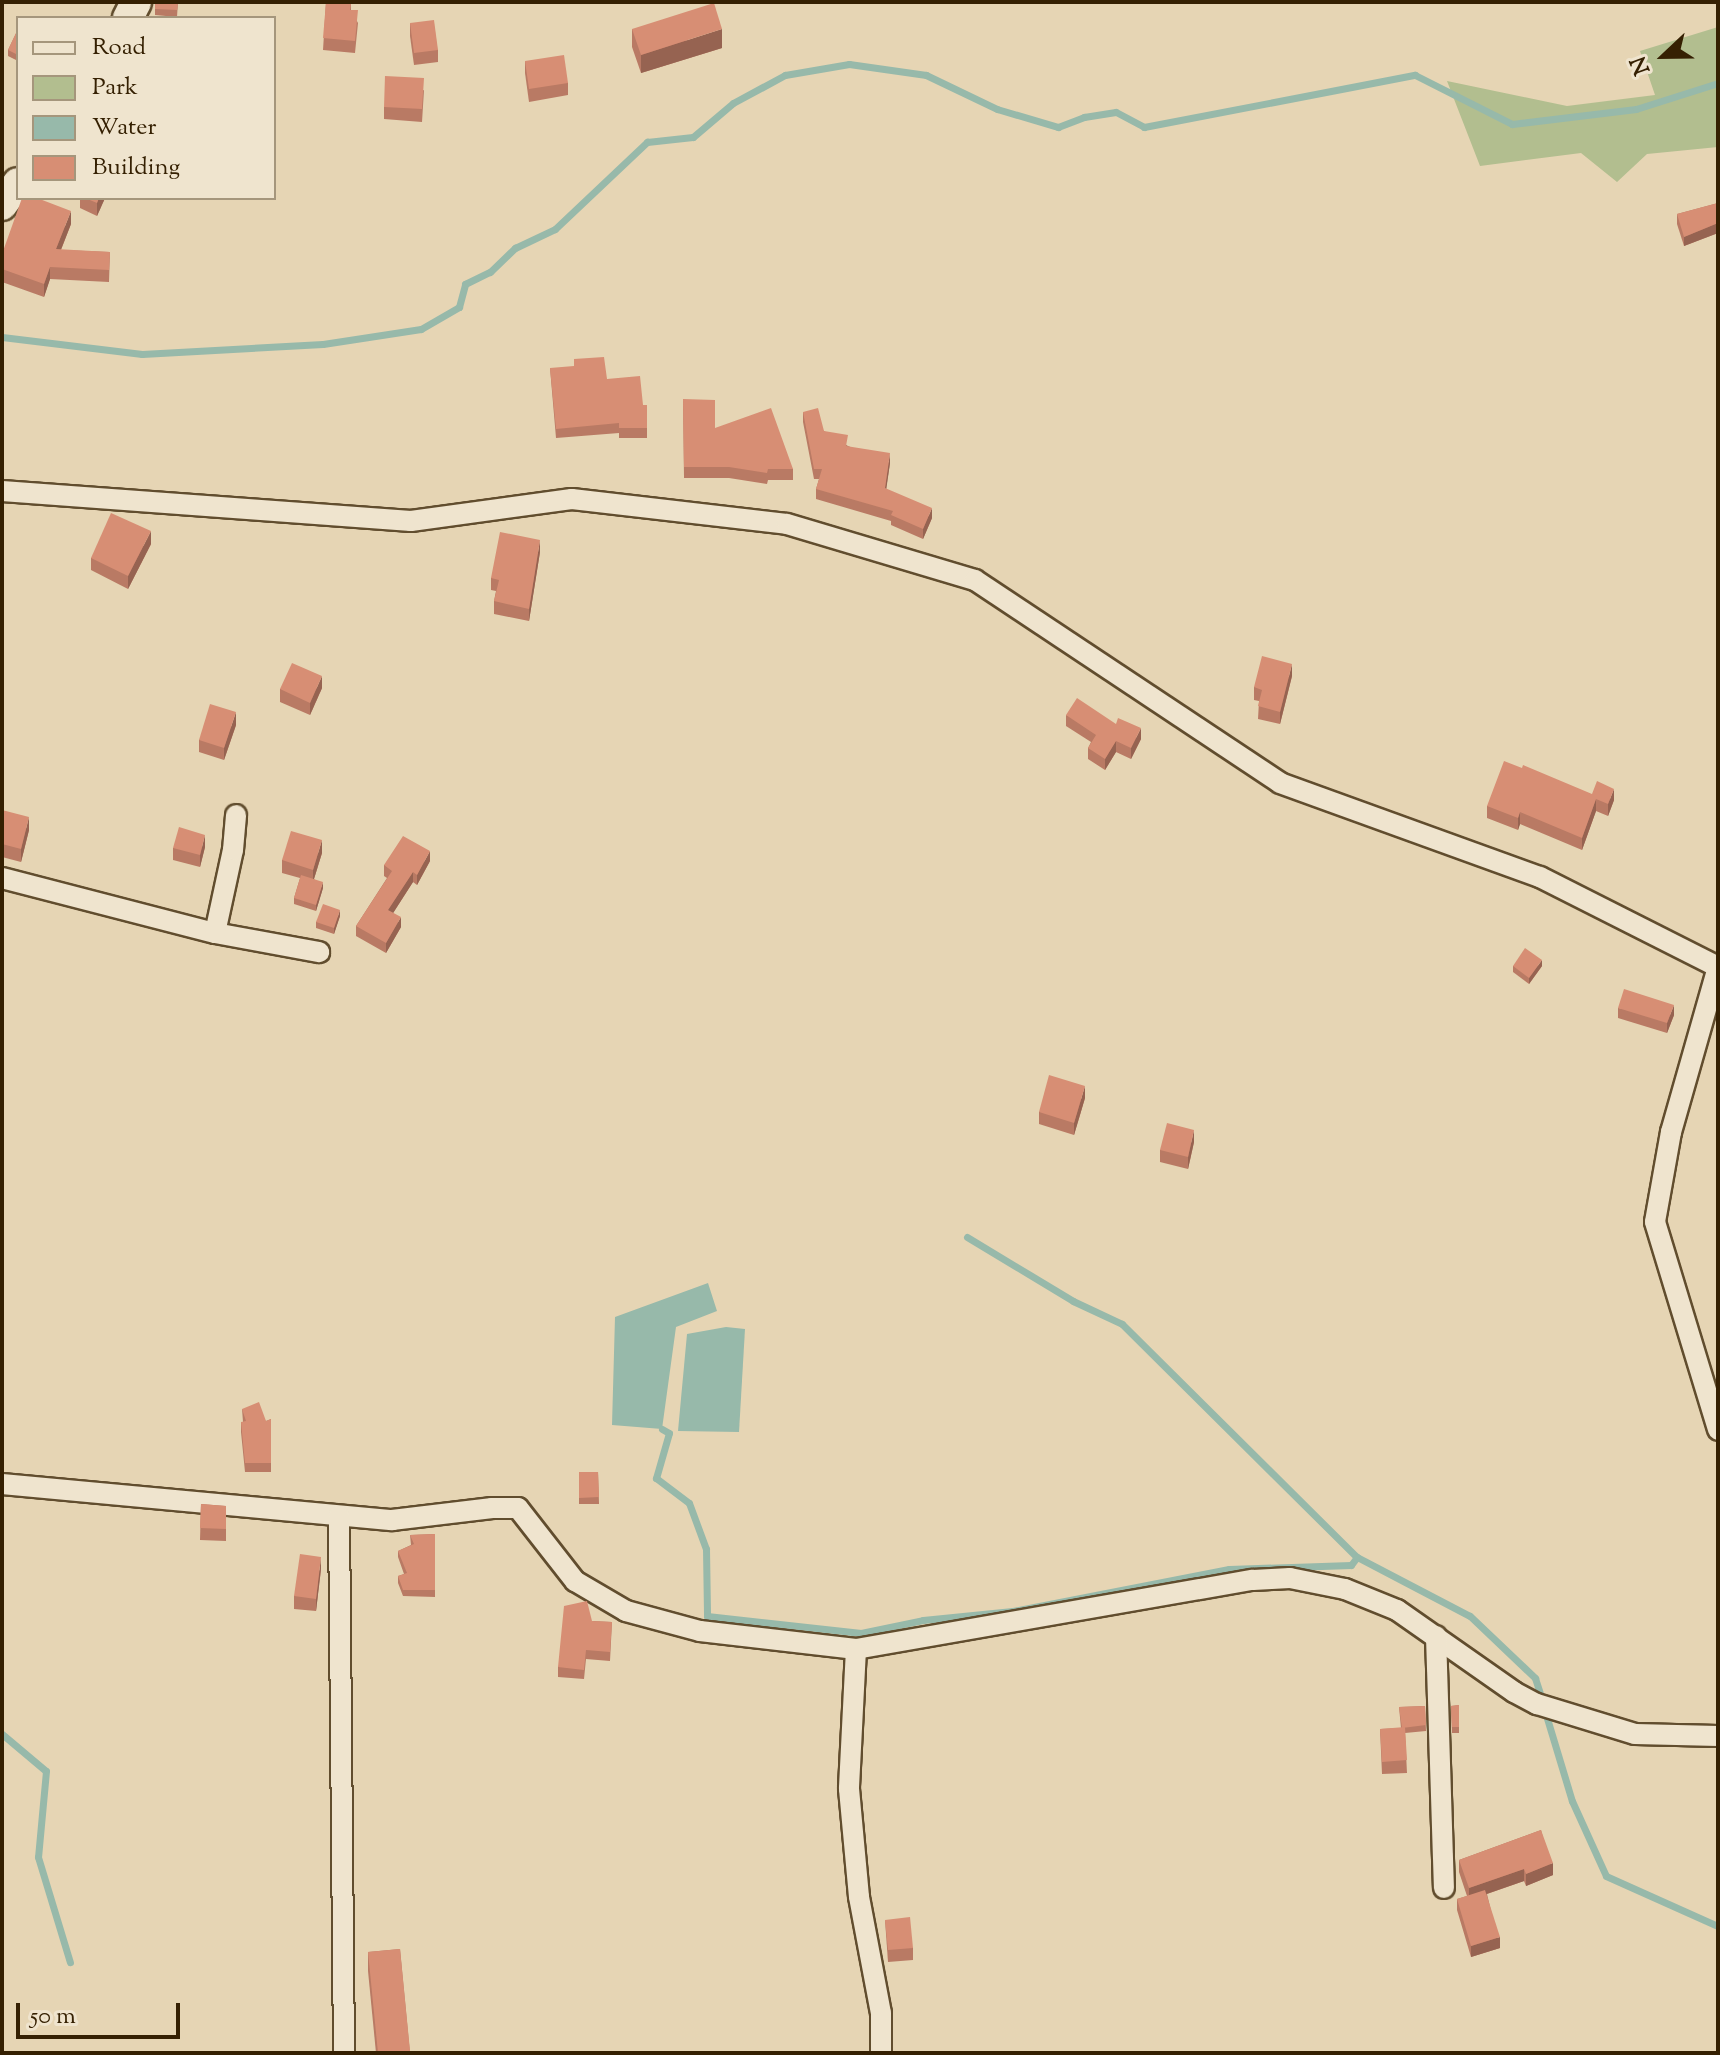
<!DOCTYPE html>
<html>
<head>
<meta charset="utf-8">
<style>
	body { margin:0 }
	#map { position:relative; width:1720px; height:2055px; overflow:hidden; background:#e6d5b4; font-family:"Sorts Mill Goudy",serif }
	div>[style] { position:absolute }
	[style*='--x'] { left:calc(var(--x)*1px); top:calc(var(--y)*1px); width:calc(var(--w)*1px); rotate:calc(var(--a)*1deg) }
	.green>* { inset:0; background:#b2be8f }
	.water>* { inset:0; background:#97b9aa }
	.stream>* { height:7px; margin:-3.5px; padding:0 3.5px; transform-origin:3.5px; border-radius:3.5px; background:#97b9aa }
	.roads { filter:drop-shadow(2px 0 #614d2e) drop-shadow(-2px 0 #614d2e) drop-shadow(0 2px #614d2e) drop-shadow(0 -2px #614d2e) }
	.street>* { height:20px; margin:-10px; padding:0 10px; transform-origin:10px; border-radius:10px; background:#efe4ce }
	.secondary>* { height:30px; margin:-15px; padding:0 15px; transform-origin:15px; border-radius:15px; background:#efe4ce }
	.wall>* { inset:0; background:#b97a64 }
	.shaded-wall>* { inset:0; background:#966351 }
	.building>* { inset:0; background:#d78e74 }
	span { translate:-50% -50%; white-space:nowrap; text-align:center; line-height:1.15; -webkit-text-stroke:6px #efe4ce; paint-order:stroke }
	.frame { position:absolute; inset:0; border:4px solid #352002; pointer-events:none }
	.legend { position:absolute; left:16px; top:16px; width:260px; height:184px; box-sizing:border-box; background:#efe4ce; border:2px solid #a5967c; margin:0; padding:10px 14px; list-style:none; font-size:24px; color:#352002 }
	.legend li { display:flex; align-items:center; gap:16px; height:40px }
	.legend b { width:40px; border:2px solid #a5967c }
	.north { position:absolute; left:1624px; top:16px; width:80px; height:80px; -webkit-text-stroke:6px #efe4ce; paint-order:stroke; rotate:248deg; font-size:22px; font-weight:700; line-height:32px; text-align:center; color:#352002 }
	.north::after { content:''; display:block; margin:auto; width:28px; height:36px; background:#352002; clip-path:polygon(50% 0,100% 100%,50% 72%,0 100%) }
	.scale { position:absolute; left:16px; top:2003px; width:164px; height:36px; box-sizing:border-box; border:4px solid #352002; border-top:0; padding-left:10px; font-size:24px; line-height:28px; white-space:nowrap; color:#352002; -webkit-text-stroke:6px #efe4ce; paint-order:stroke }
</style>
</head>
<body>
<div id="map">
	<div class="green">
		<div style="clip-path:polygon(1718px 27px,1718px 147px,1647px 154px,1617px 182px,1581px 153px,1480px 166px,1447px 81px,1567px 106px,1655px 95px,1640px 51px)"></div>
	</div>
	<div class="water">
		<div style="clip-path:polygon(708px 1283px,717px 1311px,676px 1327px,662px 1429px,612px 1425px,615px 1317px)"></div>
		<div style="clip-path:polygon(726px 1327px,745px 1329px,739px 1432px,678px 1431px,687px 1334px)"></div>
	</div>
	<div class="stream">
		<div style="--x:2;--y:337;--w:141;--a:6.9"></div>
		<div style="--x:142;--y:354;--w:181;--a:-3.2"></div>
		<div style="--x:323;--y:344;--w:99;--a:-8.7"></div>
		<div style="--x:421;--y:329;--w:44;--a:-30.1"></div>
		<div style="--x:459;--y:307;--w:24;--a:-75"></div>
		<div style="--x:465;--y:284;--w:28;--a:-26"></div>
		<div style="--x:490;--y:272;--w:35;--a:-44"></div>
		<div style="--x:515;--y:248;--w:44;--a:-25.4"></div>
		<div style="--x:555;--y:229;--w:127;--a:-43.4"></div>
		<div style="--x:647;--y:142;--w:46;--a:-6.2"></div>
		<div style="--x:693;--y:137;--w:52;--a:-40.4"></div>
		<div style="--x:733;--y:103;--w:59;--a:-28.3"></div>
		<div style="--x:785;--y:75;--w:65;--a:-9.8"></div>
		<div style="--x:849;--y:64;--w:78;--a:8.1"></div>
		<div style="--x:926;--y:75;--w:79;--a:25.6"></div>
		<div style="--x:997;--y:109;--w:64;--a:16.4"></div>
		<div style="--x:1058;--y:127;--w:28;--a:-21"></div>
		<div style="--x:1084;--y:117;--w:32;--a:-9"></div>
		<div style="--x:1116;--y:112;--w:32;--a:28"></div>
		<div style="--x:1144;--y:127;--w:276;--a:-10.9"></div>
		<div style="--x:1415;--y:75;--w:109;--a:26.8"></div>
		<div style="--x:1512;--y:124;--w:125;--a:-6.9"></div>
		<div style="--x:1636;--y:109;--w:86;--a:-17.6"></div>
		<div style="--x:967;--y:1237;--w:124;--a:31.1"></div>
		<div style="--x:1073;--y:1301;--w:54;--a:25.1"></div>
		<div style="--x:1122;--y:1324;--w:331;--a:44.8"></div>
		<div style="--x:1357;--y:1557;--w:127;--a:27.6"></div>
		<div style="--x:1470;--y:1616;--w:90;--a:43.6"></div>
		<div style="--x:1535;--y:1678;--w:22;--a:72"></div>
		<div style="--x:662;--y:1429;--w:8;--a:30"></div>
		<div style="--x:669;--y:1433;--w:47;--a:106.1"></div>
		<div style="--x:656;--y:1478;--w:41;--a:37.1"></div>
		<div style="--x:689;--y:1503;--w:49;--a:69.7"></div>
		<div style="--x:706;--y:1549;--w:67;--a:89.1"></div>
		<div style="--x:707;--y:1616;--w:155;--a:6.3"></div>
		<div style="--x:861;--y:1633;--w:63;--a:-11.8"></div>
		<div style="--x:923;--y:1620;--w:90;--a:-5.7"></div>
		<div style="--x:1013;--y:1611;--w:220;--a:-11"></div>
		<div style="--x:1229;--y:1569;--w:122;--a:-1.9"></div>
		<div style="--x:1351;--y:1565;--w:10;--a:-53"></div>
		<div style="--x:1546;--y:1715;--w:90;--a:73.2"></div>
		<div style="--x:1572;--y:1801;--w:82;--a:65.6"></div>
		<div style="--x:1606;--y:1876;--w:123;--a:24.1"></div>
		<div style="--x:2;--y:1734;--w:57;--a:40.1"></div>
		<div style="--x:46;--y:1771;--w:86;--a:95.3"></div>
		<div style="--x:38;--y:1857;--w:110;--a:73.1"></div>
	</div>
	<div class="roads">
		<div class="street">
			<div style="--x:2;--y:491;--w:410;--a:4.2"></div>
			<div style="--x:411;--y:521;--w:162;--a:-7.8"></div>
			<div style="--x:572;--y:499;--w:216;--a:6.6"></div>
			<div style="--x:787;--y:524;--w:196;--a:16.6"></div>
			<div style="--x:975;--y:580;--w:366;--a:33.6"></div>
			<div style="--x:1280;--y:783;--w:276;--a:19.9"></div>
			<div style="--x:1540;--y:877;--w:199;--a:26.8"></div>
			<div style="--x:1718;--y:967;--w:172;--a:105.9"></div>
			<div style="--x:1671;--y:1132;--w:91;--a:100.1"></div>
			<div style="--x:1655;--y:1222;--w:217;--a:73.1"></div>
			<div style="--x:2;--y:878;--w:220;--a:14.5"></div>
			<div style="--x:215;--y:933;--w:106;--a:10.4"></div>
			<div style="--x:215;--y:933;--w:85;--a:-77.8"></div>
			<div style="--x:233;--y:850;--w:35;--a:-85"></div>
			<div style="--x:2;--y:1484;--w:392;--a:5.3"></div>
			<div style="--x:392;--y:1520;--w:101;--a:-6.8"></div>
			<div style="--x:492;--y:1508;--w:26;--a:0"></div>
			<div style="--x:518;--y:1508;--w:93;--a:52"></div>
			<div style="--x:575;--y:1581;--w:59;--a:30.5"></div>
			<div style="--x:626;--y:1611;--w:77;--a:15.1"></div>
			<div style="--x:700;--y:1631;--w:157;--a:6.6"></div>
			<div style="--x:856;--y:1649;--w:403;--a:-9.9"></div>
			<div style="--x:1253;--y:1580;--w:37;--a:-3"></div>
			<div style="--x:1290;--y:1578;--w:56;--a:11.3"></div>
			<div style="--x:1345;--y:1589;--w:56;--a:22"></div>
			<div style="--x:1397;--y:1610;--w:143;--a:35"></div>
			<div style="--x:1514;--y:1692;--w:26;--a:28"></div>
			<div style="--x:1537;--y:1704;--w:102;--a:17"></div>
			<div style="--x:1635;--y:1734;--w:83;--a:1.4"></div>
			<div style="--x:339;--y:1516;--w:537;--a:89.47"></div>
			<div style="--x:1436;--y:1636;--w:252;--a:88.2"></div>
			<div style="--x:856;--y:1649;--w:140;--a:92.9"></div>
			<div style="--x:849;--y:1789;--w:108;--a:84.7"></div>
			<div style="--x:859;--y:1897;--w:118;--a:79.3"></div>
			<div style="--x:881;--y:2013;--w:40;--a:90"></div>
		</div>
		<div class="secondary">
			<div style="--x:128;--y:18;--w:18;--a:-63"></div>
			<div style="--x:2;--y:205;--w:27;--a:-54"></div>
		</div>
	</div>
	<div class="wall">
		<div style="clip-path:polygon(155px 2px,178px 2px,177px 17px,155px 15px)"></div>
		<div style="clip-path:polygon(326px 2px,351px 2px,351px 10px,358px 23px,355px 53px,323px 50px)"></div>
		<div style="clip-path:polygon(410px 23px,438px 50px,438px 62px,414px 65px,410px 36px)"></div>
		<div style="clip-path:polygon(18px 29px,18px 61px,8px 56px,8px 50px)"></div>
		<div style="clip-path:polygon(632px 29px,722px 48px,641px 73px,632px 47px)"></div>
		<div style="clip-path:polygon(525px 61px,568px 83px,568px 95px,529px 102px,525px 73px)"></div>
		<div style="clip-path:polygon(424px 90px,422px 122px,384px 119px,384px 107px)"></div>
		<div style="clip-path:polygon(80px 198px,105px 198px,97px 216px,80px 208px)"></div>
		<div style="clip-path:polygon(1718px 203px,1718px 233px,1684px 246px,1677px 224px,1677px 214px)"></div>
		<div style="clip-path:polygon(71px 224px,61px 250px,110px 252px,109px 282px,50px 279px,44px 297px,2px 282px,2px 254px)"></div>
		<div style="clip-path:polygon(550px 368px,607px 379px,643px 405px,647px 405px,647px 438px,619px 438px,619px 433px,556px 438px)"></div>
		<div style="clip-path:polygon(683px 399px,715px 428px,793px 469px,793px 480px,768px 480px,767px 484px,729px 478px,684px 478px)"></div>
		<div style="clip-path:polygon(803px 412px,824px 431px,848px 446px,890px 463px,886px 489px,932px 518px,923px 539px,891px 525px,891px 521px,816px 499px,816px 489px,819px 479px,814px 479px,803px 422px)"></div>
		<div style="clip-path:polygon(151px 544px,128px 589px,91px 570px,91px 558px)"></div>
		<div style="clip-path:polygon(540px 552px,529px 621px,494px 614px,494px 601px,496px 591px,491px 590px,491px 578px)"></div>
		<div style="clip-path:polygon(1292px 676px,1280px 724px,1258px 719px,1259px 701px,1254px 700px,1254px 687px)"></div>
		<div style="clip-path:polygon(322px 688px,310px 715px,280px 702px,280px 689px)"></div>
		<div style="clip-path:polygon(1066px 715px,1141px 739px,1131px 759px,1116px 752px,1105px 770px,1088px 759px,1088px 748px,1091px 742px,1066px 726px)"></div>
		<div style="clip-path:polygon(236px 725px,224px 760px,199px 752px,199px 740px)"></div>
		<div style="clip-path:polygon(1592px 794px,1614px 800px,1608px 816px,1596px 811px,1582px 850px,1520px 824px,1518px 830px,1487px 818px,1487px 806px)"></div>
		<div style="clip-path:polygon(2px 810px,29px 830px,21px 862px,2px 857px)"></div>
		<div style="clip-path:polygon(205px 847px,200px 867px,173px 860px,173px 848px)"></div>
		<div style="clip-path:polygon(322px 853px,314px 879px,323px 888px,316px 911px,294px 904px,294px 898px,300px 878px,282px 873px,282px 860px)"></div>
		<div style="clip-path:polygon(430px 861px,417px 885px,413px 882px,393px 913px,401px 927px,386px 953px,356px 936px,356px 926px,387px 878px,384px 876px,384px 865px)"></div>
		<div style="clip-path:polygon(340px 916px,334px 934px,316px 928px,316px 922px)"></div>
		<div style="clip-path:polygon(1513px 966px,1542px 966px,1529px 984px,1513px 972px)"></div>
		<div style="clip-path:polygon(1618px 1008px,1674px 1015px,1667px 1033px,1618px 1018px)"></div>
		<div style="clip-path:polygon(1085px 1098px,1074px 1135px,1039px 1124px,1039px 1112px)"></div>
		<div style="clip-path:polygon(1194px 1142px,1188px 1169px,1160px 1162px,1160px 1150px)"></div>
		<div style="clip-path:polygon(242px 1409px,266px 1421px,271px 1419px,271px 1472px,245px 1472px,241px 1432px,241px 1422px,243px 1422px)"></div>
		<div style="clip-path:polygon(579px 1472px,598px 1472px,599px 1504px,579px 1504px)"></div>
		<div style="clip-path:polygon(201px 1504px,226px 1506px,226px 1541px,200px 1540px)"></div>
		<div style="clip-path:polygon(435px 1534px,435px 1597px,403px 1596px,398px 1583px,398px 1576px,404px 1574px,398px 1557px,398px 1551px,411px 1545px,410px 1535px)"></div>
		<div style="clip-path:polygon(321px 1569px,316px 1611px,294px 1609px,294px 1596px)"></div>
		<div style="clip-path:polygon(592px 1621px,612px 1622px,610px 1661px,586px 1659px,584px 1679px,558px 1677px,558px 1667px)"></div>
		<div style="clip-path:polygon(1459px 1705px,1459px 1733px,1452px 1733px,1451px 1706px)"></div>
		<div style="clip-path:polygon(1425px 1706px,1426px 1731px,1405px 1733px,1407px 1773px,1382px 1774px,1380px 1729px,1401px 1728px,1399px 1707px)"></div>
		<div style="clip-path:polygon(1541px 1830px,1553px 1875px,1526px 1886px,1524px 1881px,1487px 1894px,1500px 1948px,1471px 1957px,1457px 1910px,1457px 1899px,1467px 1896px,1459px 1872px,1459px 1860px)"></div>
		<div style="clip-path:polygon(885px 1920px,913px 1948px,913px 1960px,888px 1962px)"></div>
		<div style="clip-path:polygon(400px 1949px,410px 2053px,376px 2053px,368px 1971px,368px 1952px)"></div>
	</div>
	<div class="shaded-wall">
		<div style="clip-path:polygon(722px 29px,722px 48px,641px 73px,641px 55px)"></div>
		<div style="clip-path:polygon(99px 198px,105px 198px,97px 216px,97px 203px)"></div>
		<div style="clip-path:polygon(71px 211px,71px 224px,56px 262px,56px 249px)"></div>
		<div style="clip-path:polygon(1718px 223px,1718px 233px,1684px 246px,1684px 237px)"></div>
		<div style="clip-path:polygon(50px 267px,50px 279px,44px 297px,44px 284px)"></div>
		<div style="clip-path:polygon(890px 453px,890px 463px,885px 498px,885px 488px)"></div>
		<div style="clip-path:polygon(932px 508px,932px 518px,923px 539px,923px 529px)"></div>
		<div style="clip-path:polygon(151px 531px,151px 544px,128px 589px,128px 576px)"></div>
		<div style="clip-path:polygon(540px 540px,540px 552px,529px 621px,529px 609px)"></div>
		<div style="clip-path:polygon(1292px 664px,1292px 676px,1280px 724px,1280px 712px)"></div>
		<div style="clip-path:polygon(322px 676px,322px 688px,310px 715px,310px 703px)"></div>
		<div style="clip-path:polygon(236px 712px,236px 725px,224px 760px,224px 748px)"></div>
		<div style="clip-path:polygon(1141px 728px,1141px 739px,1131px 759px,1131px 748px)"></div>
		<div style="clip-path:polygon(1116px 741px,1116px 752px,1105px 770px,1105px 759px)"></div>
		<div style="clip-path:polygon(1614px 789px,1614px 800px,1608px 816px,1608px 804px)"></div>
		<div style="clip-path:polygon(1596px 799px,1596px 811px,1582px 850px,1582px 838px)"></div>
		<div style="clip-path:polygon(1520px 812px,1520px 824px,1518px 830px,1518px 818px)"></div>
		<div style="clip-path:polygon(29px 817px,29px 830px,21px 862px,21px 849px)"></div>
		<div style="clip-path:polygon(205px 835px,205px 847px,200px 867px,200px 855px)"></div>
		<div style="clip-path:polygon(322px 840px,322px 853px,313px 882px,313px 870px)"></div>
		<div style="clip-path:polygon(430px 851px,430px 861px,417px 885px,417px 875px)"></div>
		<div style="clip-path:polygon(413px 872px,413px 882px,388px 921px,388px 910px)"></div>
		<div style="clip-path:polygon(323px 882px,323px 888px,316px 911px,316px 905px)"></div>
		<div style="clip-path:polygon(340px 910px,340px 916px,334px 934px,334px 928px)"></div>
		<div style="clip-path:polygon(401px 917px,401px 927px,386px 953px,386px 943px)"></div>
		<div style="clip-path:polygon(1542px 960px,1542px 966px,1529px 984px,1529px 978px)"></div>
		<div style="clip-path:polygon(1674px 1005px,1674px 1015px,1667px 1033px,1667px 1023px)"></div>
		<div style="clip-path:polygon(1085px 1086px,1085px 1098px,1074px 1135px,1074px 1123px)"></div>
		<div style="clip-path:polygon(1194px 1130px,1194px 1142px,1188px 1169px,1188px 1157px)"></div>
		<div style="clip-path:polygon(321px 1557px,321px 1569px,316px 1611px,316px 1599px)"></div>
		<div style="clip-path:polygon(1553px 1863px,1553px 1875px,1526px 1886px,1526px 1874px)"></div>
		<div style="clip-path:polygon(1524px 1869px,1524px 1881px,1469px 1900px,1469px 1888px)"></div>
		<div style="clip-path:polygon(1500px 1937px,1500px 1948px,1471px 1957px,1471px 1946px)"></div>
	</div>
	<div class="building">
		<div style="clip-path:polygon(155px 2px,178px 2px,177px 10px,155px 9px)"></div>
		<div style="clip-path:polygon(326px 2px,351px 2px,350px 10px,358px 10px,355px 41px,323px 38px)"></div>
		<div style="clip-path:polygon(714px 3px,722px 29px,641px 55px,632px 29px)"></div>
		<div style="clip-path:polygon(434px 20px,438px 50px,414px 53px,410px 23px)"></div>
		<div style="clip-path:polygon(18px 29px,18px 55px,8px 50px)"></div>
		<div style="clip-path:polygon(564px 55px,568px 83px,529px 89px,525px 61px)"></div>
		<div style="clip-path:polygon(385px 76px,424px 78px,422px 109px,384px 107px)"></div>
		<div style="clip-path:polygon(22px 198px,37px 198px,71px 211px,56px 249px,110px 252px,109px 270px,50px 267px,44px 284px,2px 269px,2px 254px)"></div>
		<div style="clip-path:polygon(85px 198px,99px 198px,97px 203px)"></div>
		<div style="clip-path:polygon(1718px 203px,1718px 223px,1684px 237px,1677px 214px)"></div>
		<div style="clip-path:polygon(604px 357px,607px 379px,640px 376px,643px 405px,647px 405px,647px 428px,619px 428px,619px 423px,556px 429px,550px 368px,574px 366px,574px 359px)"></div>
		<div style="clip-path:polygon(683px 399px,715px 400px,715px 428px,771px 408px,793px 469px,768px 469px,767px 473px,729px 467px,684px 467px)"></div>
		<div style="clip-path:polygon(818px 408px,824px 431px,848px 435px,846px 446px,890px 453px,885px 488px,932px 508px,923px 529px,891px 515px,893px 511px,816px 489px,822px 469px,814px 469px,803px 412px)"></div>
		<div style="clip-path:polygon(111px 513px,151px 531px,128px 576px,91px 558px)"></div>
		<div style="clip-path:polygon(500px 532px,540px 540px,529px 609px,494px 601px,499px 580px,491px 578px)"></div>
		<div style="clip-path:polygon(1262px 656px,1292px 664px,1280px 712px,1258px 706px,1262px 690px,1254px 687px)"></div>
		<div style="clip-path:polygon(292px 663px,322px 676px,310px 703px,280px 689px)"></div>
		<div style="clip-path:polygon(1077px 698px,1116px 724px,1118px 718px,1141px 728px,1131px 748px,1116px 741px,1105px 759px,1088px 748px,1096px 735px,1066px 715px)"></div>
		<div style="clip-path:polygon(210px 704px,236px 712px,224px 748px,199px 740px)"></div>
		<div style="clip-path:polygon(1504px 761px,1522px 768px,1523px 765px,1592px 794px,1597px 781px,1614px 789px,1608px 804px,1596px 799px,1582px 838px,1520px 812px,1518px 818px,1487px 806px)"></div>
		<div style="clip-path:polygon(2px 810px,29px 817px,21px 849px,2px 844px)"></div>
		<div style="clip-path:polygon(179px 827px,205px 835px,200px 855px,173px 848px)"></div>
		<div style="clip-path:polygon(291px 831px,322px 840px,313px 870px,282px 860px)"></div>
		<div style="clip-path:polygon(403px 836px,430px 851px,417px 875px,413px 872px,388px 910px,401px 917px,386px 943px,356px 926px,392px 871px,384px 865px)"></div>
		<div style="clip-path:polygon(301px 875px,323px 882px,316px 905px,294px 898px)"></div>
		<div style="clip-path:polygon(323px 904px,340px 910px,334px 928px,316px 922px)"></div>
		<div style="clip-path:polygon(1525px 948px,1542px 960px,1529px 978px,1513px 966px)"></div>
		<div style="clip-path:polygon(1624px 989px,1674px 1005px,1667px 1023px,1618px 1008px)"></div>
		<div style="clip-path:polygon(1049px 1075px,1085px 1086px,1074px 1123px,1039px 1112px)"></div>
		<div style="clip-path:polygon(1167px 1123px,1194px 1130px,1188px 1157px,1160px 1150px)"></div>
		<div style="clip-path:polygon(259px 1402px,266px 1421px,271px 1419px,271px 1463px,245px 1463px,241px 1422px,246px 1421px,242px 1409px)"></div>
		<div style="clip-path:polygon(579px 1472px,598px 1472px,599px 1497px,579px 1498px)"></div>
		<div style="clip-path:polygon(201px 1504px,226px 1506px,226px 1529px,200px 1528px)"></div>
		<div style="clip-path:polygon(435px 1534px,435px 1590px,403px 1590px,398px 1576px,407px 1573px,398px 1551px,414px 1544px,410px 1535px)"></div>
		<div style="clip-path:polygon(300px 1554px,321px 1557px,316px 1599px,294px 1596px)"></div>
		<div style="clip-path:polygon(587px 1601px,592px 1621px,612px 1622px,610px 1652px,586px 1650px,584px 1670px,558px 1667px,564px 1606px)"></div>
		<div style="clip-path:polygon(1459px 1705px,1459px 1727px,1452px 1727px,1451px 1706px)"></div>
		<div style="clip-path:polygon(1425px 1706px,1426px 1725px,1402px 1728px,1399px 1707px)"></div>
		<div style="clip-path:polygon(1405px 1727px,1407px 1760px,1382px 1762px,1380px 1729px)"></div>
		<div style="clip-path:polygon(1541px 1830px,1553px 1863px,1526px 1874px,1524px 1869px,1469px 1888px,1459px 1860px)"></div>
		<div style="clip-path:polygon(1485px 1890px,1500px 1937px,1471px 1946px,1457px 1899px)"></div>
		<div style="clip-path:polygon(910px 1917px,913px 1948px,888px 1950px,885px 1920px)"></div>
		<div style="clip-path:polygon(400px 1949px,410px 2051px,378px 2053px,368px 1952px)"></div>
	</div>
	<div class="frame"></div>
	<ul class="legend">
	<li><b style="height:10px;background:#efe4ce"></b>Road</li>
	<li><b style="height:22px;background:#b2be8f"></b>Park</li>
	<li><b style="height:22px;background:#97b9aa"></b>Water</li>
	<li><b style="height:22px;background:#d78e74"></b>Building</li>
	</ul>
	<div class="north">N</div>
	<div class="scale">50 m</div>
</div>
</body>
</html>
